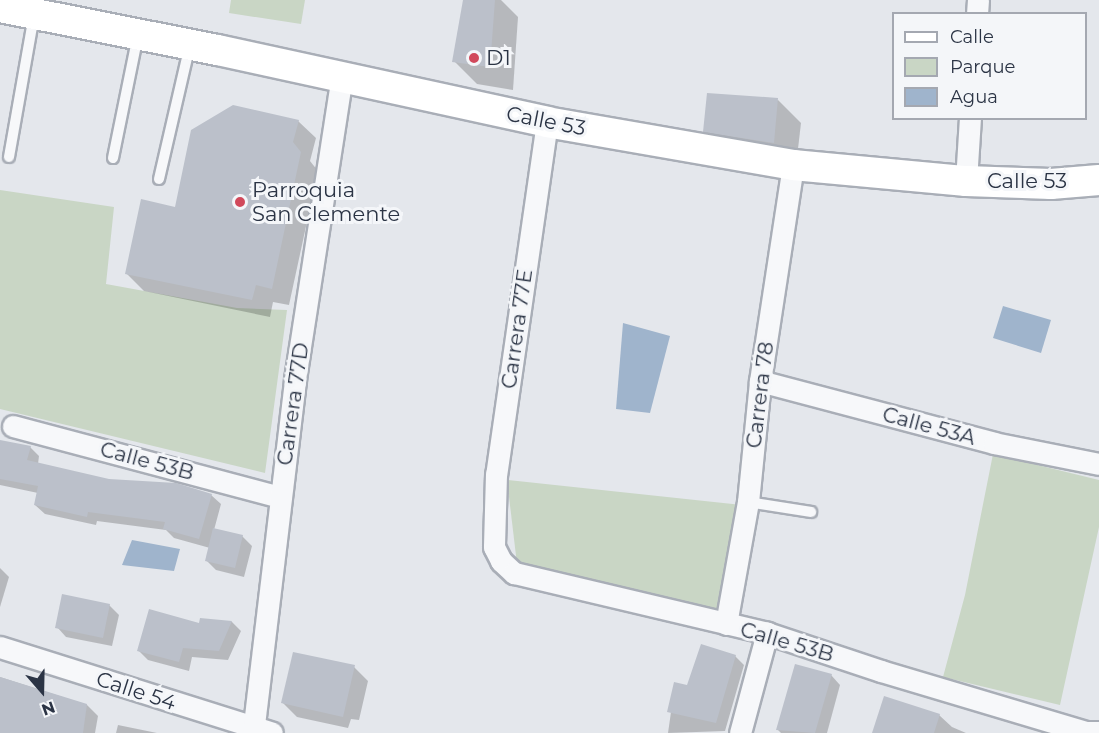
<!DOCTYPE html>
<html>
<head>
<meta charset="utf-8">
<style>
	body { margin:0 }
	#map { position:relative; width:1099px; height:733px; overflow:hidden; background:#e4e7ec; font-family:Montserrat,sans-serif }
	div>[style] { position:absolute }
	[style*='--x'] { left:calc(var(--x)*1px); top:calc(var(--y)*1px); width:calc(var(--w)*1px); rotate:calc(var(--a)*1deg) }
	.green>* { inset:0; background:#c9d6c5 }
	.water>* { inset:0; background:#9fb4cc }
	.shadow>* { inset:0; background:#0003 }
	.building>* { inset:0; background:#bbc0ca }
	.roads { filter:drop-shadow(2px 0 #a9aeb7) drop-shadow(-2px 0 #a9aeb7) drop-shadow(0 2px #a9aeb7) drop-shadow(0 -2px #a9aeb7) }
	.lane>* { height:10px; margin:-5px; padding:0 5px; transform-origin:5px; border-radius:5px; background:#f7f8fa }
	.street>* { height:21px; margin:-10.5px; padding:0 10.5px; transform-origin:10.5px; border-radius:10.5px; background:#f7f8fa }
	.secondary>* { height:30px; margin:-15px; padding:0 15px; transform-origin:15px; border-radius:15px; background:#fff }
	.dots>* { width:16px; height:16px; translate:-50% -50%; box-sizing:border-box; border:3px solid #f4f6f9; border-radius:50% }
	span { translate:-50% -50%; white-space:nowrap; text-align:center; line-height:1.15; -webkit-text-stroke:6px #f4f6f9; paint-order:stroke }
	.poi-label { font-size:21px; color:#2b3445 }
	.left { translate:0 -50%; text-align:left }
	.street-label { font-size:21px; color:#2b3445 }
	.legend { position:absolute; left:892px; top:12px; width:195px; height:108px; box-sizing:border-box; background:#f4f6f9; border:2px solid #a4a8b1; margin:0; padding:8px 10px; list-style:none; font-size:18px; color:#2b3445 }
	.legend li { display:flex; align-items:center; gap:12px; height:30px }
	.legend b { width:30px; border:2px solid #a4a8b1 }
	.north { position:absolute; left:12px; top:661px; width:60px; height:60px; -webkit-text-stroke:4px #f4f6f9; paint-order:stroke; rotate:160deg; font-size:16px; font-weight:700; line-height:24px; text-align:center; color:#2b3445 }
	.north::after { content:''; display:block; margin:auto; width:21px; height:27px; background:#2b3445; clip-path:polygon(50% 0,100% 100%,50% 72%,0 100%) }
</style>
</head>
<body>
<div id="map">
	<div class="green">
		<div style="clip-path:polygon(231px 0,305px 0,301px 24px,229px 13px)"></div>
		<div style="clip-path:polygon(0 190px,114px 207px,106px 284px,237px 308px,287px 310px,265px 473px,0 409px)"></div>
		<div style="clip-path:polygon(993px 454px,1099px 480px,1099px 527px,1060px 705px,943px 677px,965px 595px)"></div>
		<div style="clip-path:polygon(507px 480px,742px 505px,724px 621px,517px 564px)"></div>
	</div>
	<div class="water">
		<div style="clip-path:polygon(1003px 306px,1051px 320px,1041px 353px,993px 338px)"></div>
		<div style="clip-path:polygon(623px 323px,670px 336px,650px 413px,616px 409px)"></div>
		<div style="clip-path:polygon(132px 540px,180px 549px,174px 571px,122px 565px)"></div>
	</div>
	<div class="shadow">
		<div style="clip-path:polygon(465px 0,501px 0,518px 17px,513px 90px,477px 84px,454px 61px)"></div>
		<div style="clip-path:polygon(778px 100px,801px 123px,796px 166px,728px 155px,705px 131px)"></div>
		<div style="clip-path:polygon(298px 121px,316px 138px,310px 161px,318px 171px,289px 305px,273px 302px,270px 317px,144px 291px,127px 274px,176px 208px)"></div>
		<div style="clip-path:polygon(0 441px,30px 447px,39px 456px,38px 464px,108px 480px,211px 495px,221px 504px,214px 530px,242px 536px,252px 546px,244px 577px,216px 570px,207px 561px,210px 548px,174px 538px,166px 530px,97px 521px,96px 525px,45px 514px,35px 505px,38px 493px,0 485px)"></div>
		<div style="clip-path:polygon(0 568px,9px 577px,0 607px)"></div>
		<div style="clip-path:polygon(109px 605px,119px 615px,112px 646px,66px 637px,57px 627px)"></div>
		<div style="clip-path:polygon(201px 619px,232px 622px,241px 631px,228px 660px,192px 657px,189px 671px,148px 660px,139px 651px,201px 625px)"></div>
		<div style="clip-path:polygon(735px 656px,744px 665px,725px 731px,668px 733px,675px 684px,688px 687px)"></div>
		<div style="clip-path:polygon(354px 667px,368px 681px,359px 720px,351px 719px,348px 728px,297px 717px,283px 703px)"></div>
		<div style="clip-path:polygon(831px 675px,840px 685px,827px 733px,781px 733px,778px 730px)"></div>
		<div style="clip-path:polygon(0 677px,87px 705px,98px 716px,95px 733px,0 733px)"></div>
		<div style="clip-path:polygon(939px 715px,952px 727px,966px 733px,874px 733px)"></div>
		<div style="clip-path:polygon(118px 725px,157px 733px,116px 733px)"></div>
	</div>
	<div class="building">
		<div style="clip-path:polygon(463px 0,495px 0,490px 67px,452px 62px)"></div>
		<div style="clip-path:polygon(707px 93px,778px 98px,774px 143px,703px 132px)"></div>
		<div style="clip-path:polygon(233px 105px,299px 120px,293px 142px,301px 152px,272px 289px,256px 285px,252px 300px,125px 274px,141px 199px,175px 207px,191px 130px)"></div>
		<div style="clip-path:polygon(0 440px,31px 446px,27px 460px,109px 479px,176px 483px,212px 494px,199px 539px,163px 529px,165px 522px,88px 512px,87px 517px,34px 505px,38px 486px,0 479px)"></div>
		<div style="clip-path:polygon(213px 528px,243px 535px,235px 568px,205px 561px)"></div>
		<div style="clip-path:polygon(62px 594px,110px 604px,103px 638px,55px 628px)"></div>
		<div style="clip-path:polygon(149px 609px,199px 623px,200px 618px,232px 621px,219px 651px,183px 648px,179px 662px,137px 651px)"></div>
		<div style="clip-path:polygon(701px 644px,736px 655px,716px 723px,667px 712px,674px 682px,687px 685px)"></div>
		<div style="clip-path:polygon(293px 652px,355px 665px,343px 717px,281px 703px)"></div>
		<div style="clip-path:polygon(795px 664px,832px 674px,815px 733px,776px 730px)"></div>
		<div style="clip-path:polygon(0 677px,87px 704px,83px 733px,0 733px)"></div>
		<div style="clip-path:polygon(884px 696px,940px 714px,934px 733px,872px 733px)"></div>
	</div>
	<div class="roads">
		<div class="lane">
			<div style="--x:9;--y:157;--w:144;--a:-80"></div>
			<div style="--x:113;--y:158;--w:126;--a:-78.5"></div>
			<div style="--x:159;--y:179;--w:138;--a:-77"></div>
			<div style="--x:748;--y:502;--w:64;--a:9"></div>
		</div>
		<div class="street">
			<div style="--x:977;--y:14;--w:14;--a:-86"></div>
			<div style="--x:547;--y:122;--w:356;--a:98.2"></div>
			<div style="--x:496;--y:474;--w:73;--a:91.6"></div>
			<div style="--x:494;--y:547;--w:16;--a:63"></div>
			<div style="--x:501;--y:561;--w:18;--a:43"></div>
			<div style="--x:514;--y:573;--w:260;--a:13.3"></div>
			<div style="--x:767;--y:633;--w:120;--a:18.4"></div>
			<div style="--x:881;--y:671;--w:214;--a:16.6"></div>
			<div style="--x:1086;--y:732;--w:13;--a:0"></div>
			<div style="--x:966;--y:181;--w:63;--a:-86.4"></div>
			<div style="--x:760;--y:381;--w:242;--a:14.8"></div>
			<div style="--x:994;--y:443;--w:107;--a:11.3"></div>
			<div style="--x:13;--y:426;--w:276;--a:14.9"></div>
			<div style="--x:726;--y:624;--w:124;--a:-79.8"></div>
			<div style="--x:748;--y:502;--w:122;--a:-84.3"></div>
			<div style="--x:760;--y:381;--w:219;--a:-81.3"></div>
			<div style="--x:0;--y:647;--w:285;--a:17.5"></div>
			<div style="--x:253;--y:733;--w:356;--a:-83.2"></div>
			<div style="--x:295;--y:379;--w:307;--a:-81.2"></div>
			<div style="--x:740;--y:733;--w:104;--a:-74.9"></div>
		</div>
		<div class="secondary">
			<div style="--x:0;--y:7;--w:222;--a:11.2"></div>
			<div style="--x:218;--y:50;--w:337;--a:12.3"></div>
			<div style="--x:547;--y:122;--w:250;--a:9.9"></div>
			<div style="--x:793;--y:165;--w:174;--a:5.3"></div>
			<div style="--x:966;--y:181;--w:85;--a:2"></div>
			<div style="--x:1051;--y:184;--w:48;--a:-4.8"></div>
		</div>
	</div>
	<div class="dots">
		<div style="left:474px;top:58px;background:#d1495b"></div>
		<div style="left:240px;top:202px;background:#d1495b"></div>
	</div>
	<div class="poi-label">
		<span class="left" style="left:486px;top:58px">D1</span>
		<span class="left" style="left:252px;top:202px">Parroquia<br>San Clemente</span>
	</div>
	<div class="street-label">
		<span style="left:546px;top:121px;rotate:11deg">Calle 53</span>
		<span style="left:1027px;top:181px">Calle 53</span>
		<span style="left:517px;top:329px;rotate:-82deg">Carrera 77E</span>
		<span style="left:760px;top:395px;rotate:-83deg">Carrera 78</span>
		<span style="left:293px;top:404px;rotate:-82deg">Carrera 77D</span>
		<span style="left:929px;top:426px;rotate:15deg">Calle 53A</span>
		<span style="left:147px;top:461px;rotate:15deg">Calle 53B</span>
		<span style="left:787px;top:642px;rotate:16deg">Calle 53B</span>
		<span style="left:136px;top:691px;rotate:18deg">Calle 54</span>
	</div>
	<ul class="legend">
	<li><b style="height:8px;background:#fff"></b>Calle</li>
	<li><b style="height:16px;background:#c9d6c5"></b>Parque</li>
	<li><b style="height:16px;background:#9fb4cc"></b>Agua</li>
	</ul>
	<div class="north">N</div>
</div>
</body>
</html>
